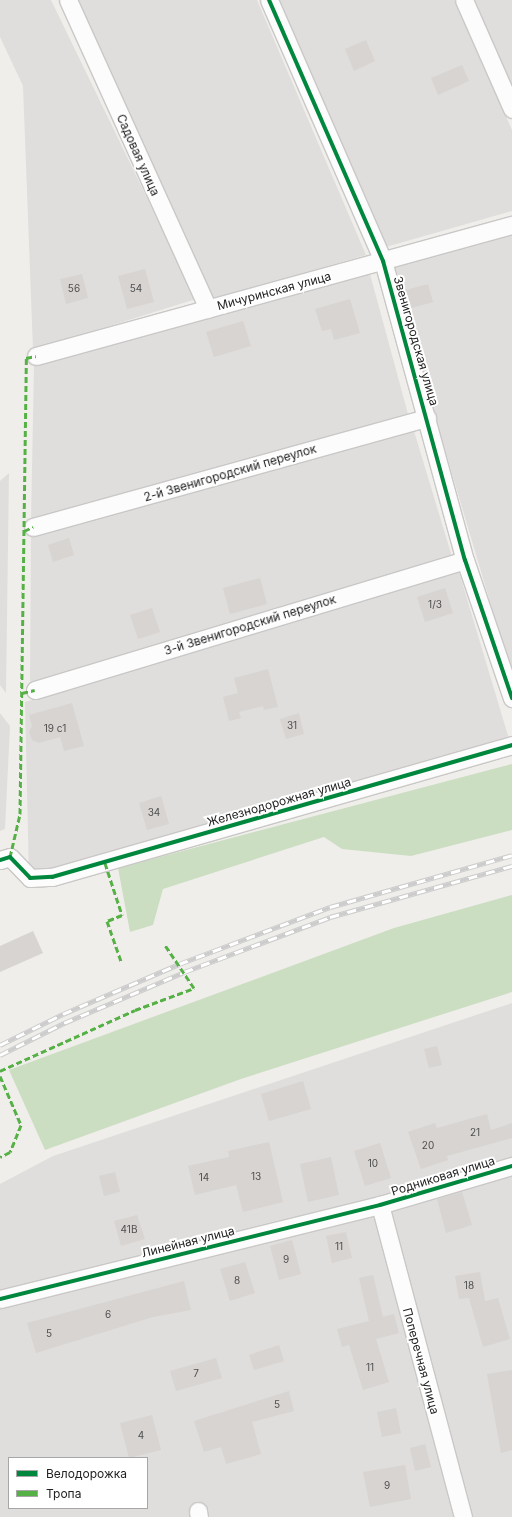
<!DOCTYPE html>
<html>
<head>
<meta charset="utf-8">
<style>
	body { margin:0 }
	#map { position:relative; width:512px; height:1517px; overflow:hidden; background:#f0eeeb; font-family:Inter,sans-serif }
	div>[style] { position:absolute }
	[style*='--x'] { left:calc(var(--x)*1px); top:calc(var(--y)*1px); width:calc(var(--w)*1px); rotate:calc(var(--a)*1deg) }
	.residential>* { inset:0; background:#dfdedc }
	.forest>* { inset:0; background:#cbdec1 }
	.building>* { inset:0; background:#d7d4d2 }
	.roads { filter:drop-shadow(1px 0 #c9c8c7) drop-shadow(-1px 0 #c9c8c7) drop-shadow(0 1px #c9c8c7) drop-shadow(0 -1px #c9c8c7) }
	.minor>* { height:17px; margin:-8.5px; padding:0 8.5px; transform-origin:8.5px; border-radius:8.5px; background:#fdfcfc }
	.rail>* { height:4.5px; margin-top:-2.25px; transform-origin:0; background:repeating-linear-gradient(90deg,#fff 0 9px,#ccc 0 18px); box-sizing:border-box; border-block:1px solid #ccc }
	.quiet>* { height:3px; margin-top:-1.5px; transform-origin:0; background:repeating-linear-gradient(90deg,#55b145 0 6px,transparent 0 9px) }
	.cycleway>* { height:4px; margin:-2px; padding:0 2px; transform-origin:2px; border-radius:2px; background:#00873e }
	span { translate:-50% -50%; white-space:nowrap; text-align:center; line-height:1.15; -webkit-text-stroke:4px #fff; paint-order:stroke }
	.number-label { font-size:10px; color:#4f4e4e }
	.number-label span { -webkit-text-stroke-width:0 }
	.street-label { font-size:12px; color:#222 }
	.legend { position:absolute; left:8px; top:1457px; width:140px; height:52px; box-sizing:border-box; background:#fff; border:1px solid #a7a7a7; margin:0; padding:5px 7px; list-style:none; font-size:12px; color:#222 }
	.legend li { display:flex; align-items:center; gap:8px; height:20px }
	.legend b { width:20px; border:1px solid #a7a7a7 }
</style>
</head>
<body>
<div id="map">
	<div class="residential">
		<div style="clip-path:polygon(0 0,51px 0,196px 299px,33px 350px,23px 86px,0 37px)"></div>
		<div style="clip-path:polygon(75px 0,257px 0,366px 255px,210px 300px)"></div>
		<div style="clip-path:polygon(275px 0,454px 0,512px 130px,512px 211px,386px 247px)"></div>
		<div style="clip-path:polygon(471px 0,512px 0,512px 93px)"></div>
		<div style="clip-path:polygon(512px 235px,512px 676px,391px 268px)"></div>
		<div style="clip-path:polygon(370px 274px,408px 414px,31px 520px,34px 366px)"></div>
		<div style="clip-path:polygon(414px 431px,453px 560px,30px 682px,31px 535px)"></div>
		<div style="clip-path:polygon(9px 473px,6px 693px,0 685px,0 481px)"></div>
		<div style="clip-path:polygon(459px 572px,509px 739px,29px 877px,25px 702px)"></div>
		<div style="clip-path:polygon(0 713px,10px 726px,5px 829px,0 831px)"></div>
		<div style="clip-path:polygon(evenodd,512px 1003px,512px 1517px,0 1517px,0 1184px,53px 1156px,512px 1003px,9px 1458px,147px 1458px,147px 1508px,9px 1508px,9px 1458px)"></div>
	</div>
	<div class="forest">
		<div style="clip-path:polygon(512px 764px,512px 830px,411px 856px,342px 849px,324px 837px,163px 889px,153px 925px,130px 932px,118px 868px)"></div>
		<div style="clip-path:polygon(512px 895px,512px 992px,241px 1079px,45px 1150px,9px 1070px,394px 928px)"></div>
	</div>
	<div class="building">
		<div style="clip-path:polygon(366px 40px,375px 61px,354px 71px,345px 49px)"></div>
		<div style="clip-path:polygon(462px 65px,469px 81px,438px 95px,431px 78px)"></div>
		<div style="clip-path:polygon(145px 269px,154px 302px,127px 309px,118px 276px)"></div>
		<div style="clip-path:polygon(82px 274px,88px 298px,66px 304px,60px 279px)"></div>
		<div style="clip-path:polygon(428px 284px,433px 302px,408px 309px,402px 291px)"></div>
		<div style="clip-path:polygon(350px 299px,360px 333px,334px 340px,331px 329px,322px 331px,315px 309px)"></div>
		<div style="clip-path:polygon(243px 321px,251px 346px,214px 357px,206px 332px)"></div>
		<div style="clip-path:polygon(69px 538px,74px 555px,53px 562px,48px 545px)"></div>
		<div style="clip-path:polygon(260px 578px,267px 604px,230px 614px,223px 588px)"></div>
		<div style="clip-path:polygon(445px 588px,453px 613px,425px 622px,417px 597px)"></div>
		<div style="clip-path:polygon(152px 608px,160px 632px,138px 639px,130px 615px)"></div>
		<div style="clip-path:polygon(268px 669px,278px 707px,264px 710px,263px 706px,239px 712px,241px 718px,229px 721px,223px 697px,238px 693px,234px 678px)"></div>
		<div style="clip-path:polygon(72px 703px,84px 746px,64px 751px,60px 737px,39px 743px,32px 740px,29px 732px,32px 726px,29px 715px)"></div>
		<div style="clip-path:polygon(299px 713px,304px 734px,286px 739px,280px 719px)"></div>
		<div style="clip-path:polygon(161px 796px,169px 824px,147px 830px,139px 803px)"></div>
		<div style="clip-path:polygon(33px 931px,43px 953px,0 972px,0 946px)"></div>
		<div style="clip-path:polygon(437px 1046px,442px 1065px,429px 1068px,424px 1049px)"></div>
		<div style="clip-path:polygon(303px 1081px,311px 1109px,269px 1121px,261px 1094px)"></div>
		<div style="clip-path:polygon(487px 1114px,491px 1130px,512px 1123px,512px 1138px,447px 1156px,448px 1160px,421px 1169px,408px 1132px,435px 1123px,437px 1128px)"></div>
		<div style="clip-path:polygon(269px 1142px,283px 1202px,243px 1212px,236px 1185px,195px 1195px,188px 1166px,229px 1157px,228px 1151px)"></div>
		<div style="clip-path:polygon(380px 1143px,391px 1178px,365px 1186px,354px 1151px)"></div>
		<div style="clip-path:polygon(331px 1157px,339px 1195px,308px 1202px,300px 1164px)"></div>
		<div style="clip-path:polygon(115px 1172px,120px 1192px,104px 1196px,99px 1176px)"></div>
		<div style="clip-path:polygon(462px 1192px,472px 1225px,446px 1233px,437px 1199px)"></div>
		<div style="clip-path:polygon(137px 1215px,145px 1239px,121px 1246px,114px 1221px)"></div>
		<div style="clip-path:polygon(346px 1232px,352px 1258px,332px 1263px,326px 1236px)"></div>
		<div style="clip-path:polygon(292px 1240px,301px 1274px,279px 1280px,270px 1246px)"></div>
		<div style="clip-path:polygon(245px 1262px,255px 1293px,230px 1301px,220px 1269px)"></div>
		<div style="clip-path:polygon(480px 1272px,485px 1301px,498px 1298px,510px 1339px,483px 1347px,469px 1298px,459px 1299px,455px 1276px)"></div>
		<div style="clip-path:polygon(373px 1275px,383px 1317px,394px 1314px,399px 1333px,376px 1339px,389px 1382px,363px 1390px,349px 1345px,342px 1347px,337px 1329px,369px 1321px,359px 1278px)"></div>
		<div style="clip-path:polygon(184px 1281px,191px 1310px,153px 1317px,36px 1353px,27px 1323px)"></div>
		<div style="clip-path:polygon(279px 1345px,284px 1361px,254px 1370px,249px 1355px)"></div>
		<div style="clip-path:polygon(216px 1358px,222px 1378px,176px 1391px,170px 1371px)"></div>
		<div style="clip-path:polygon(512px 1370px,512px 1450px,501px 1453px,487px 1374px)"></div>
		<div style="clip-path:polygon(289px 1391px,294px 1411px,252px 1422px,261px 1454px,226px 1464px,221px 1447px,204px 1452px,194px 1421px)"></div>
		<div style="clip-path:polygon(396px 1408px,401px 1433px,382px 1437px,377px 1412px)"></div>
		<div style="clip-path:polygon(152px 1415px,161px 1450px,129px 1458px,120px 1423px)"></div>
		<div style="clip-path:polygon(425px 1444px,431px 1467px,415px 1471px,410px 1448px)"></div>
		<div style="clip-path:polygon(405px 1465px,411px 1499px,370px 1507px,363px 1472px)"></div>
	</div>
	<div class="roads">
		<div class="minor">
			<div style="--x:68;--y:0;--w:339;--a:65.6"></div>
			<div style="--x:269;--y:0;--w:285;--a:66.4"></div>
			<div style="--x:383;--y:261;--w:310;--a:74.7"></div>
			<div style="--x:465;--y:560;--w:146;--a:71.2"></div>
			<div style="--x:464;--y:0;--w:119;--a:66.2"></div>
			<div style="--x:36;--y:356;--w:494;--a:-15.4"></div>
			<div style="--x:33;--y:527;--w:409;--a:-15.5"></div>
			<div style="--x:35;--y:690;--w:449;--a:-16.8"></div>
			<div style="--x:0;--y:860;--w:10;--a:-17"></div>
			<div style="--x:10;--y:857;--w:29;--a:46"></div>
			<div style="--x:30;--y:878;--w:22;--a:-3"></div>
			<div style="--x:52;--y:877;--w:479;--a:-16"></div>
			<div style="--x:380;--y:1205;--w:323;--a:75.1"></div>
			<div style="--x:0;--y:1299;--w:391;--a:-13.9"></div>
			<div style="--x:380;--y:1205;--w:138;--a:-16.5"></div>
			<div style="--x:198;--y:1511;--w:6;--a:81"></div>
		</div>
	</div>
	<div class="rail">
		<div style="--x:0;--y:1045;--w:70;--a:-26.2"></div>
		<div style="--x:63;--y:1014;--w:126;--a:-23.3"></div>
		<div style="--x:179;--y:964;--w:161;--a:-20.7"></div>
		<div style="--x:330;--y:907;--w:189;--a:-15.9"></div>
		<div style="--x:0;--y:1055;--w:72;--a:-26.6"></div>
		<div style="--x:64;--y:1023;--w:130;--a:-23"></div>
		<div style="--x:184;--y:972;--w:156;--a:-20.6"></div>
		<div style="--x:330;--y:917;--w:189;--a:-15.7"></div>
	</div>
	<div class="quiet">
		<div style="--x:24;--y:531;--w:10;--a:-24"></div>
		<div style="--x:22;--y:693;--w:13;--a:-13"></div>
		<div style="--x:10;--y:857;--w:44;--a:-76.9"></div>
		<div style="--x:20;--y:814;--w:456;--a:-89.2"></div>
		<div style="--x:26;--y:358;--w:10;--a:-11"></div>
		<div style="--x:105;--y:863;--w:55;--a:71.9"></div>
		<div style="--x:122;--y:915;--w:16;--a:158"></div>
		<div style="--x:107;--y:921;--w:42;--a:70.7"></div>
		<div style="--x:0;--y:1071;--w:148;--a:-24.3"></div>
		<div style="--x:135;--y:1010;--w:63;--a:-20.4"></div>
		<div style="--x:194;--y:988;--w:52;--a:-124"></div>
		<div style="--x:0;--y:1076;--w:53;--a:66.8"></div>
		<div style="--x:21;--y:1125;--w:29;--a:112"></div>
		<div style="--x:10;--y:1152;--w:11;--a:153"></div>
	</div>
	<div class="cycleway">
		<div style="--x:269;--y:0;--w:285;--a:66.4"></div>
		<div style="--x:383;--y:261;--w:310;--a:74.7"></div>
		<div style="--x:465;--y:560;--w:146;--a:71.2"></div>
		<div style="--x:0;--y:860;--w:10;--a:-17"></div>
		<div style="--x:10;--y:857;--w:29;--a:46"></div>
		<div style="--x:30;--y:878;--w:22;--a:-3"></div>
		<div style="--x:52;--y:877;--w:479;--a:-16"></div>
		<div style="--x:0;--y:1299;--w:391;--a:-13.9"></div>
		<div style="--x:380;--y:1205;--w:138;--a:-16.5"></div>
	</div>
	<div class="number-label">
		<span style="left:74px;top:289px">56</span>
		<span style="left:136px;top:289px">54</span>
		<span style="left:435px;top:605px">1/3</span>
		<span style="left:292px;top:726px">31</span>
		<span style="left:55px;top:729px">19 с1</span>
		<span style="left:154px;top:813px">34</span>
		<span style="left:475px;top:1133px">21</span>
		<span style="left:428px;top:1146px">20</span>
		<span style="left:373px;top:1164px">10</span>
		<span style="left:256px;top:1177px">13</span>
		<span style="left:204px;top:1178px">14</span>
		<span style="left:129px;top:1230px">41В</span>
		<span style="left:339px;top:1247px">11</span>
		<span style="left:286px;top:1260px">9</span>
		<span style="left:237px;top:1281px">8</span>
		<span style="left:469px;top:1286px">18</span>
		<span style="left:108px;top:1315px">6</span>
		<span style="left:49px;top:1334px">5</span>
		<span style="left:370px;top:1368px">11</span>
		<span style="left:196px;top:1374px">7</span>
		<span style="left:277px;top:1405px">5</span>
		<span style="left:141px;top:1436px">4</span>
		<span style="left:387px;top:1486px">9</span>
	</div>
	<div class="street-label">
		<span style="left:138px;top:155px;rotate:66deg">Садовая улица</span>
		<span style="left:274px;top:291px;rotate:-15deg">Мичуринская улица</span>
		<span style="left:416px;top:341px;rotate:74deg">Звенигородская улица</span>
		<span style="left:230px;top:473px;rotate:-16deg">2-й Звенигородский переулок</span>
		<span style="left:250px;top:625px;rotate:-17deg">3-й Звенигородский переулок</span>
		<span style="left:279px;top:802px;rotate:-16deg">Железнодорожная улица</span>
		<span style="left:443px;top:1176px;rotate:-17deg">Родниковая улица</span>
		<span style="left:188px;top:1242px;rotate:-14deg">Линейная улица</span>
		<span style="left:421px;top:1361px;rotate:75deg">Поперечная улица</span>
	</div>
	<ul class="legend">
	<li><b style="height:5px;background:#00873e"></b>Велодорожка</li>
	<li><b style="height:5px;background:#55b145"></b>Тропа</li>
	</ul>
</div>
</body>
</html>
